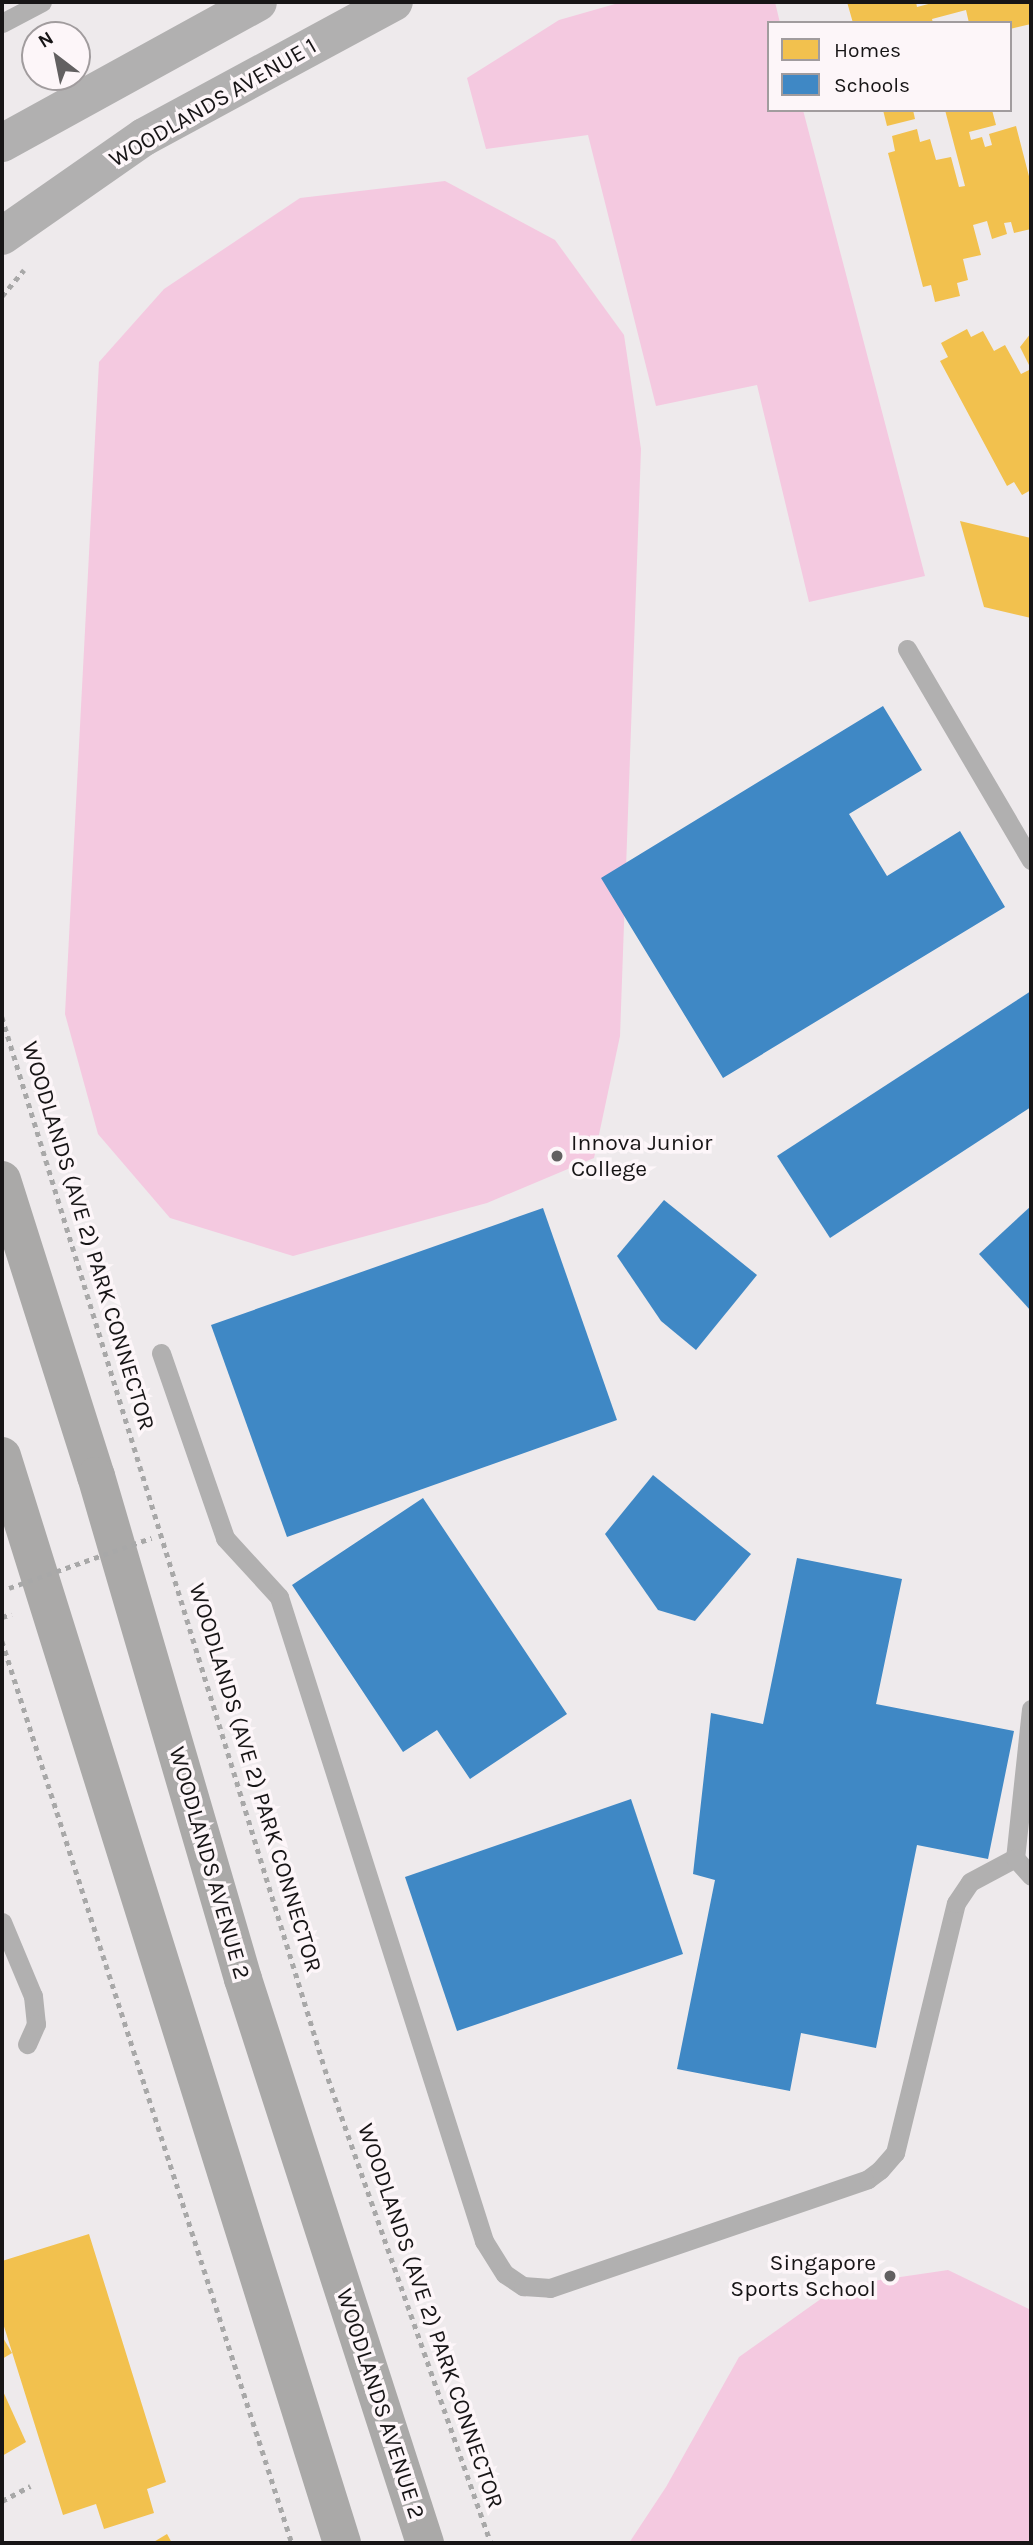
<!DOCTYPE html>
<html>
<head>
<meta charset="utf-8">
<style>
	body { margin:0 }
	#map { position:relative; width:1033px; height:2545px; overflow:hidden; background:#eeeaec; font-family:Karla,sans-serif }
	div>[style] { position:absolute }
	[style*='--x'] { left:calc(var(--x)*1px); top:calc(var(--y)*1px); width:calc(var(--w)*1px); rotate:calc(var(--a)*1deg) }
	.green>* { inset:0; background:#f4c9e0 }
	.homes>* { inset:0; background:#f2c14e }
	.schools>* { inset:0; background:#3f88c5 }
	.path>* { height:4.5px; margin-top:-2.25px; transform-origin:0; background:repeating-linear-gradient(90deg,#a8a8a8 0 5px,transparent 0 10px) }
	.service>* { height:19px; margin:-9.5px; padding:0 9.5px; transform-origin:9.5px; border-radius:9.5px; background:#b1b0b0 }
	.tertiary>* { height:38px; margin:-19px; padding:0 19px; transform-origin:19px; border-radius:19px; background:#b1b0b0 }
	.primary>* { height:38px; margin:-19px; padding:0 19px; transform-origin:19px; border-radius:19px; background:#aaa9a8 }
	.path-bridge>* { height:4.5px; margin-top:-2.25px; transform-origin:0; background:repeating-linear-gradient(90deg,#a8a8a8 0 5px,transparent 0 10px) }
	.dots>* { width:19px; height:19px; translate:-50% -50%; box-sizing:border-box; border:4px solid #fdf6f9; border-radius:50% }
	span { translate:-50% -50%; white-space:nowrap; text-align:center; line-height:1.15; -webkit-text-stroke:7px #fdf6f9; paint-order:stroke }
	.street-label { font-size:23px; color:#171516 }
	.poi-label { font-size:23px; color:#171516 }
	.left { translate:0 -50%; text-align:left }
	.right { translate:-100% -50%; text-align:right }
	.frame { position:absolute; inset:0; border:4px solid #171516; pointer-events:none }
	.legend { position:absolute; left:767px; top:21px; width:245px; height:91px; box-sizing:border-box; background:#fdf6f9; border:2px solid #a19c9e; margin:0; padding:9px 12px; list-style:none; font-size:21px; color:#171516 }
	.legend li { display:flex; align-items:center; gap:14px; height:35px }
	.legend b { width:35px; border:2px solid #a19c9e }
	.north { position:absolute; left:21px; top:21px; width:70px; height:70px; box-sizing:border-box; background:#fdf6f9; border:2px solid #a19c9e; border-radius:50%; rotate:328deg; font-size:19px; font-weight:700; line-height:28px; text-align:center; color:#171516 }
	.north::after { content:''; display:block; margin:auto; width:24px; height:32px; background:#626061; clip-path:polygon(50% 0,100% 100%,50% 72%,0 100%) }
</style>
</head>
<body>
<div id="map">
	<div class="green">
		<div style="clip-path:polygon(622px 2px,775px 2px,780px 23px,769px 23px,769px 110px,803px 110px,925px 576px,809px 602px,757px 385px,656px 406px,588px 135px,486px 149px,467px 78px,559px 20px)"></div>
		<div style="clip-path:polygon(445px 181px,555px 240px,624px 335px,641px 449px,620px 1036px,594px 1158px,487px 1203px,293px 1256px,170px 1218px,98px 1134px,65px 1014px,99px 362px,164px 289px,300px 198px)"></div>
		<div style="clip-path:polygon(948px 2270px,1031px 2310px,1031px 2543px,629px 2543px,666px 2487px,739px 2357px,839px 2286px)"></div>
	</div>
	<div class="homes">
		<div style="clip-path:polygon(847px 2px,916px 2px,917px 7px,936px 2px,1031px 2px,1031px 24px,1010px 29px,1010px 23px,969px 23px,966px 10px,932px 19px,933px 23px,853px 23px)"></div>
		<div style="clip-path:polygon(883px 110px,913px 110px,915px 119px,887px 126px)"></div>
		<div style="clip-path:polygon(945px 110px,992px 110px,996px 125px,969px 132px,971px 140px,982px 137px,985px 147px,992px 145px,989px 134px,1016px 126px,1031px 184px,1031px 229px,1014px 233px,1011px 222px,1004px 223px,1007px 234px,992px 239px,987px 221px,973px 225px,981px 255px,963px 259px,968px 280px,957px 283px,960px 296px,935px 302px,931px 285px,923px 287px,888px 153px,895px 151px,892px 136px,917px 129px,920px 142px,930px 139px,936px 160px,951px 157px,959px 187px,965px 186px)"></div>
		<div style="clip-path:polygon(967px 329px,971px 337px,983px 331px,994px 351px,1005px 345px,1021px 374px,1031px 369px,1020px 347px,1031px 333px,1031px 490px,1022px 495px,1014px 482px,1007px 486px,940px 361px,948px 357px,941px 343px)"></div>
		<div style="clip-path:polygon(960px 521px,1031px 538px,1031px 618px,984px 607px)"></div>
		<div style="clip-path:polygon(89px 2234px,166px 2482px,147px 2489px,154px 2513px,104px 2529px,96px 2504px,63px 2515px,2px 2320px,2px 2261px)"></div>
		<div style="clip-path:polygon(2px 2336px,12px 2353px,2px 2359px)"></div>
		<div style="clip-path:polygon(2px 2389px,26px 2442px,2px 2456px)"></div>
		<div style="clip-path:polygon(167px 2534px,172px 2543px,152px 2543px)"></div>
	</div>
	<div class="schools">
		<div style="clip-path:polygon(883px 706px,922px 770px,849px 814px,887px 876px,960px 831px,1005px 907px,723px 1078px,601px 878px)"></div>
		<div style="clip-path:polygon(1031px 991px,1031px 1107px,830px 1238px,777px 1156px)"></div>
		<div style="clip-path:polygon(664px 1200px,757px 1275px,696px 1350px,661px 1321px,617px 1256px)"></div>
		<div style="clip-path:polygon(1031px 1206px,1031px 1311px,979px 1254px)"></div>
		<div style="clip-path:polygon(543px 1208px,617px 1420px,287px 1537px,211px 1325px)"></div>
		<div style="clip-path:polygon(653px 1475px,751px 1554px,695px 1621px,658px 1610px,605px 1534px)"></div>
		<div style="clip-path:polygon(423px 1498px,567px 1714px,470px 1779px,437px 1730px,403px 1752px,292px 1585px)"></div>
		<div style="clip-path:polygon(797px 1558px,902px 1579px,876px 1704px,1014px 1731px,988px 1859px,917px 1845px,876px 2048px,801px 2033px,790px 2091px,677px 2069px,715px 1880px,693px 1874px,711px 1713px,763px 1724px)"></div>
		<div style="clip-path:polygon(631px 1799px,683px 1954px,457px 2031px,405px 1877px)"></div>
	</div>
	<div class="path">
		<div style="--x:2;--y:296;--w:34;--a:-50"></div>
		<div style="--x:2;--y:1017;--w:1100;--a:72.93"></div>
		<div style="--x:325;--y:2069;--w:502;--a:70.7"></div>
		<div style="--x:2;--y:1617;--w:10;--a:-17"></div>
		<div style="--x:2;--y:1641;--w:947;--a:72.18"></div>
		<div style="--x:2;--y:2501;--w:32;--a:-28"></div>
	</div>
	<div class="service">
		<div style="--x:2;--y:23;--w:45;--a:-27.7"></div>
		<div style="--x:907;--y:649;--w:245;--a:59.6"></div>
		<div style="--x:161;--y:1353;--w:196;--a:70.9"></div>
		<div style="--x:225;--y:1538;--w:80;--a:47.5"></div>
		<div style="--x:279;--y:1597;--w:676;--a:72.34"></div>
		<div style="--x:484;--y:2241;--w:39;--a:58"></div>
		<div style="--x:505;--y:2274;--w:22;--a:34"></div>
		<div style="--x:523;--y:2286;--w:27;--a:4"></div>
		<div style="--x:550;--y:2288;--w:336;--a:-18.9"></div>
		<div style="--x:868;--y:2179;--w:15;--a:-37"></div>
		<div style="--x:880;--y:2170;--w:23;--a:-49"></div>
		<div style="--x:895;--y:2153;--w:257;--a:-76.3"></div>
		<div style="--x:956;--y:1903;--w:25;--a:-56"></div>
		<div style="--x:970;--y:1882;--w:51;--a:-28.1"></div>
		<div style="--x:1031;--y:1709;--w:150;--a:96.1"></div>
		<div style="--x:1015;--y:1858;--w:24;--a:48"></div>
		<div style="--x:2;--y:1922;--w:80;--a:67.3"></div>
		<div style="--x:33;--y:1996;--w:28;--a:84"></div>
		<div style="--x:36;--y:2024;--w:22;--a:114"></div>
	</div>
	<div class="tertiary">
		<div style="--x:2;--y:143;--w:292;--a:-28.8"></div>
		<div style="--x:2;--y:236;--w:173;--a:-34.9"></div>
		<div style="--x:144;--y:137;--w:284;--a:-28.4"></div>
	</div>
	<div class="primary">
		<div style="--x:2;--y:1180;--w:311;--a:72.4"></div>
		<div style="--x:96;--y:1476;--w:524;--a:73.71"></div>
		<div style="--x:243;--y:1979;--w:593;--a:72.12"></div>
		<div style="--x:2;--y:1456;--w:1139;--a:72.63"></div>
	</div>
	<div class="path-bridge">
		<div style="--x:9;--y:1588;--w:151;--a:-19.4"></div>
	</div>
	<div class="dots">
		<div style="left:557px;top:1156px;background:#626061"></div>
		<div style="left:890px;top:2276px;background:#626061"></div>
	</div>
	<div class="street-label">
		<span style="left:213px;top:103px;rotate:-30deg">WOODLANDS AVENUE 1</span>
		<span style="left:88px;top:1236px;rotate:73deg">WOODLANDS (AVE 2) PARK CONNECTOR</span>
		<span style="left:255px;top:1778px;rotate:73deg">WOODLANDS (AVE 2) PARK CONNECTOR</span>
		<span style="left:209px;top:1863px;rotate:74deg">WOODLANDS AVENUE 2</span>
		<span style="left:430px;top:2316px;rotate:71deg">WOODLANDS (AVE 2) PARK CONNECTOR</span>
		<span style="left:380px;top:2404px;rotate:72deg">WOODLANDS AVENUE 2</span>
	</div>
	<div class="poi-label">
		<span class="left" style="left:571px;top:1156px">Innova Junior<br>College</span>
		<span class="right" style="left:876px;top:2276px">Singapore<br>Sports School</span>
	</div>
	<div class="frame"></div>
	<ul class="legend">
	<li><b style="height:19px;background:#f2c14e"></b>Homes</li>
	<li><b style="height:19px;background:#3f88c5"></b>Schools</li>
	</ul>
	<div class="north">N</div>
</div>
</body>
</html>
